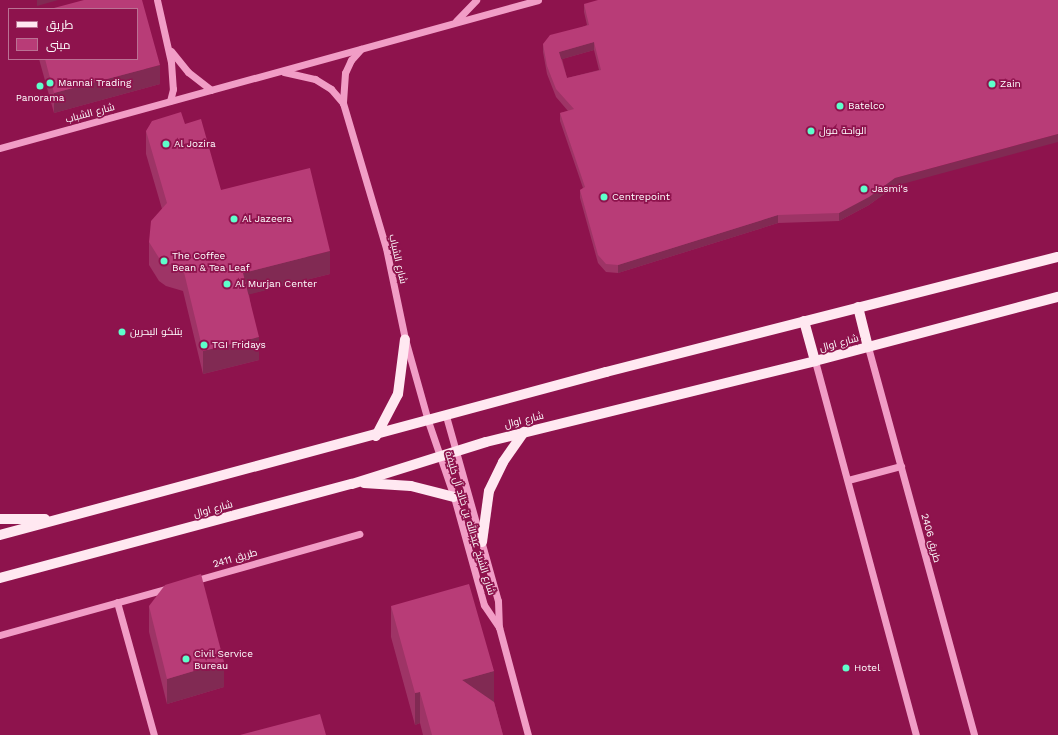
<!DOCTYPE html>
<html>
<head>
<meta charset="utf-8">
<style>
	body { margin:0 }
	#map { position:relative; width:1058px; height:735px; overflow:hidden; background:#8e134d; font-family:"Work Sans",Cairo,sans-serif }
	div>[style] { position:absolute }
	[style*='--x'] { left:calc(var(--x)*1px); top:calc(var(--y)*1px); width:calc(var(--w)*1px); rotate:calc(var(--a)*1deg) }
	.minor>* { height:7px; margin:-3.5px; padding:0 3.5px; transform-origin:3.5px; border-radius:3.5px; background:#f19dc6 }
	.major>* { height:10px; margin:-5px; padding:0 5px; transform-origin:5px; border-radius:5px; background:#ffe8f1 }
	.wall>* { inset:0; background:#9e3466 }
	.shaded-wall>* { inset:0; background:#812a53 }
	.building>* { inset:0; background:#b83c77 }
	.dots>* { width:11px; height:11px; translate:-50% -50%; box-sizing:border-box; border:2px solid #8e134d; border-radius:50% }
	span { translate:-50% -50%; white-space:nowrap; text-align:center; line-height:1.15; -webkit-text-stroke:3.5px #8e134d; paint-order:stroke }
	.poi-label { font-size:10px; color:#fff }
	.left { translate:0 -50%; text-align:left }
	.street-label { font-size:10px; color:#fff }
	.legend { position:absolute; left:8px; top:8px; width:130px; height:52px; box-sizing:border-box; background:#8e134d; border:1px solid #bb7194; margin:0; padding:5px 7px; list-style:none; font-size:12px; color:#fff }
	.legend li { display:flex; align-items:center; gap:8px; height:20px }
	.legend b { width:20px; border:1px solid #bb7194 }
</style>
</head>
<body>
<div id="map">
	<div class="minor">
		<div style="--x:157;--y:0;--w:64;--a:77.3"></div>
		<div style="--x:171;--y:62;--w:27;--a:86"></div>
		<div style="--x:173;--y:89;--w:12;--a:104"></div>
		<div style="--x:456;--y:21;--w:29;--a:-46"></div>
		<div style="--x:361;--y:49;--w:15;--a:132"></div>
		<div style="--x:351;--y:60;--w:14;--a:115"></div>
		<div style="--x:345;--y:73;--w:30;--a:94"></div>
		<div style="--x:343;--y:103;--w:151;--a:73.5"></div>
		<div style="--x:386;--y:248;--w:93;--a:78.2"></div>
		<div style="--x:405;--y:339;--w:85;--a:74.3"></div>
		<div style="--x:428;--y:421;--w:80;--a:71.1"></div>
		<div style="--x:454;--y:497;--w:112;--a:74.5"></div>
		<div style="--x:484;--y:605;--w:27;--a:56"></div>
		<div style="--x:171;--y:51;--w:27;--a:51"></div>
		<div style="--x:188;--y:72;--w:29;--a:38"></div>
		<div style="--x:284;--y:72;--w:32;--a:13"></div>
		<div style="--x:315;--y:79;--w:19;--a:32"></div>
		<div style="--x:331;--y:89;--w:18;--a:49"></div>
		<div style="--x:0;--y:148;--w:558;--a:-15.38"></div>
		<div style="--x:868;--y:347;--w:402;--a:74.7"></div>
		<div style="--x:815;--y:361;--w:387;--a:74.9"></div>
		<div style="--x:446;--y:416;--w:192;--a:74.3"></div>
		<div style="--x:498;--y:601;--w:26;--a:88"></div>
		<div style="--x:499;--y:627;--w:112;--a:75"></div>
		<div style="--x:848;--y:480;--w:55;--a:-14.8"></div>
		<div style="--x:193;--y:581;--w:173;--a:-15.8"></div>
		<div style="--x:117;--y:602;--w:138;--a:74.5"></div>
		<div style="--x:0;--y:635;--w:175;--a:-15.5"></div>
	</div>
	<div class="major">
		<div style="--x:858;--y:307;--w:41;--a:76"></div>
		<div style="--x:804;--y:321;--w:41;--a:74.6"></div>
		<div style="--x:376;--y:436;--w:47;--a:-62.4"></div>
		<div style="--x:398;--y:394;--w:55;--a:-82.7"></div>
		<div style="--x:364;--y:483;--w:47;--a:3.7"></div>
		<div style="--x:411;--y:486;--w:44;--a:14.3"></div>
		<div style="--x:0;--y:519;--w:45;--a:0"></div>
		<div style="--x:0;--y:535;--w:628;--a:-15.05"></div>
		<div style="--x:606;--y:372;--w:466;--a:-14.3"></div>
		<div style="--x:482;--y:542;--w:51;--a:-82.2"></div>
		<div style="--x:489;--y:491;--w:32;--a:-64"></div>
		<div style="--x:503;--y:462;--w:37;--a:-55"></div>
		<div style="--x:0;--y:578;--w:364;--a:-15"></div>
		<div style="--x:352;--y:484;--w:140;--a:-17.4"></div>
		<div style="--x:486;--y:442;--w:339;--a:-13.8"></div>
		<div style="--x:815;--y:361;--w:251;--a:-14.8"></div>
	</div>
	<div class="wall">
		<div style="clip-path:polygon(evenodd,584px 4px,895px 186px,869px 205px,839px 221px,778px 223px,618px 273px,606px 272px,598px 263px,580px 198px,580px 190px,583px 188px,560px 121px,560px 113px,568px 111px,556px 97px,547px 74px,543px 52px,543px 44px,587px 25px,584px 12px,584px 4px,594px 50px,599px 70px,567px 78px,562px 59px,594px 50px)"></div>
		<div style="clip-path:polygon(39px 59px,137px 59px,160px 84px,54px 113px)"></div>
		<div style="clip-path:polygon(185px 124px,221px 190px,330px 274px,249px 294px,259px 360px,203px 374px,183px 291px,166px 286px,159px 281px,149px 265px,149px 242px,162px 209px,146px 154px,146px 131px)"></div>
		<div style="clip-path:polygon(149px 606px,224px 687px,167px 704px,149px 632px)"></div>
		<div style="clip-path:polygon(391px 606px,494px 671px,494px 702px,503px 735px,423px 735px,420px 723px,415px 725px,391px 637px)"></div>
	</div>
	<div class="shaded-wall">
		<div style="clip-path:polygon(37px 0,58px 0,37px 6px)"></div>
		<div style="clip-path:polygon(594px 42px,594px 50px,559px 60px,559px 52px)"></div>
		<div style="clip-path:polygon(160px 65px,160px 84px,54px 113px,54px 93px)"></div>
		<div style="clip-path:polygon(1058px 134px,1058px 142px,895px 186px,869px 205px,839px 221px,839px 213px,895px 178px)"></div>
		<div style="clip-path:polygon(778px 215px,778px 223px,618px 273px,618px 265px)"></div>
		<div style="clip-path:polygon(330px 251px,330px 274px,243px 296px,243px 273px)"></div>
		<div style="clip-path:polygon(259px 337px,259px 360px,203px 374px,203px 351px)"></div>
		<div style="clip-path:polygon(224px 662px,224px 687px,167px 704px,167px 679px)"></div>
		<div style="clip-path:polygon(494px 671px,494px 703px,462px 680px)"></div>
		<div style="clip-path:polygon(420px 692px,420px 723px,415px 725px,415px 693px)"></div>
	</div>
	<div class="building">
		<div style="clip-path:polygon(84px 0,142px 0,160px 65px,54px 93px,45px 59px,137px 59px,137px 9px,54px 9px,54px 8px)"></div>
		<div style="clip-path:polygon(evenodd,598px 0,1058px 0,1058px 134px,895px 178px,869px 197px,839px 213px,778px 215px,618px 265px,606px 264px,598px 255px,580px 190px,585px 187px,560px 113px,574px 109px,556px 89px,547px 66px,543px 44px,550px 35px,589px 25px,584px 4px,598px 0,594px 42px,601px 70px,567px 78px,559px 52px,594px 42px)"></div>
		<div style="clip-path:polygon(181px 112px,185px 124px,201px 119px,221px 190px,310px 168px,330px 251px,243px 273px,259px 337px,203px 351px,183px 268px,166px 263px,159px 258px,149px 242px,151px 221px,167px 203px,146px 131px,152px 121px)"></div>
		<div style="clip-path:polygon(201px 574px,224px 662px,167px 679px,149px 606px,165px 585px)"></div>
		<div style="clip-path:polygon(469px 584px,494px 671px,462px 680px,494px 702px,503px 735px,432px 735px,420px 692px,415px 693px,391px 606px)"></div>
		<div style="clip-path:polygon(320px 714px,326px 735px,240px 735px)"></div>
	</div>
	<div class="dots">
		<div style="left:50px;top:83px;background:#5effcb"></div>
		<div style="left:992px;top:84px;background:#5effcb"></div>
		<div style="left:40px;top:86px;background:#5effcb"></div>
		<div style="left:840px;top:106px;background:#5effcb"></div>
		<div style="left:811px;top:131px;background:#5effcb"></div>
		<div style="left:166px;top:144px;background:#5effcb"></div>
		<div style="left:864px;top:189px;background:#5effcb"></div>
		<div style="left:604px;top:197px;background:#5effcb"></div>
		<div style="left:234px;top:219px;background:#5effcb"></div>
		<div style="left:164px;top:261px;background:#5effcb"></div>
		<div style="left:227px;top:284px;background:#5effcb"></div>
		<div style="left:122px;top:332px;background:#5effcb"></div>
		<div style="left:204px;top:345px;background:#5effcb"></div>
		<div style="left:186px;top:659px;background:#5effcb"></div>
		<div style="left:846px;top:668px;background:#5effcb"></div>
	</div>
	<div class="poi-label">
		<span class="left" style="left:58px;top:83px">Mannai Trading</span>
		<span class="left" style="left:1000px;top:84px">Zain</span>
		<span style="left:40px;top:98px">Panorama</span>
		<span class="left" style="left:848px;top:106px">Batelco</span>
		<span class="left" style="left:819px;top:131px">الواحة مول</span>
		<span class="left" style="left:174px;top:144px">Al Jozira</span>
		<span class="left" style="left:872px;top:189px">Jasmi's</span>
		<span class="left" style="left:612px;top:197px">Centrepoint</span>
		<span class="left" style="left:242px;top:219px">Al Jazeera</span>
		<span class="left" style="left:172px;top:261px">The Coffee<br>Bean &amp; Tea Leaf</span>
		<span class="left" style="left:235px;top:284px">Al Murjan Center</span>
		<span class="left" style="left:130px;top:332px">بتلكو البحرين</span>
		<span class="left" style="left:212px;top:345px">TGI Fridays</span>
		<span class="left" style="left:194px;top:659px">Civil Service<br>Bureau</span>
		<span class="left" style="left:854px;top:668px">Hotel</span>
	</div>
	<div class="street-label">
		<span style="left:90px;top:113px;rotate:-15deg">شارع الشباب</span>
		<span style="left:398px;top:259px;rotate:77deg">شارع الشباب</span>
		<span style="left:839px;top:343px;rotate:-15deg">شارع اوال</span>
		<span style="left:524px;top:420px;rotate:-14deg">شارع اوال</span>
		<span style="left:213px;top:509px;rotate:-15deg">شارع اوال</span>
		<span style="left:470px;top:523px;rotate:73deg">شارع الشيخ عبدالله بن خالد آل خليفة</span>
		<span style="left:931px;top:538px;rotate:75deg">طريق 2406</span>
		<span style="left:235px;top:558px;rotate:-16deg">طريق 2411</span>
	</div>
	<ul class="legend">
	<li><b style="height:5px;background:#ffe8f1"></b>طريق</li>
	<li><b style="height:11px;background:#b83c77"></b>مبنى</li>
	</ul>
</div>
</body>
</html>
